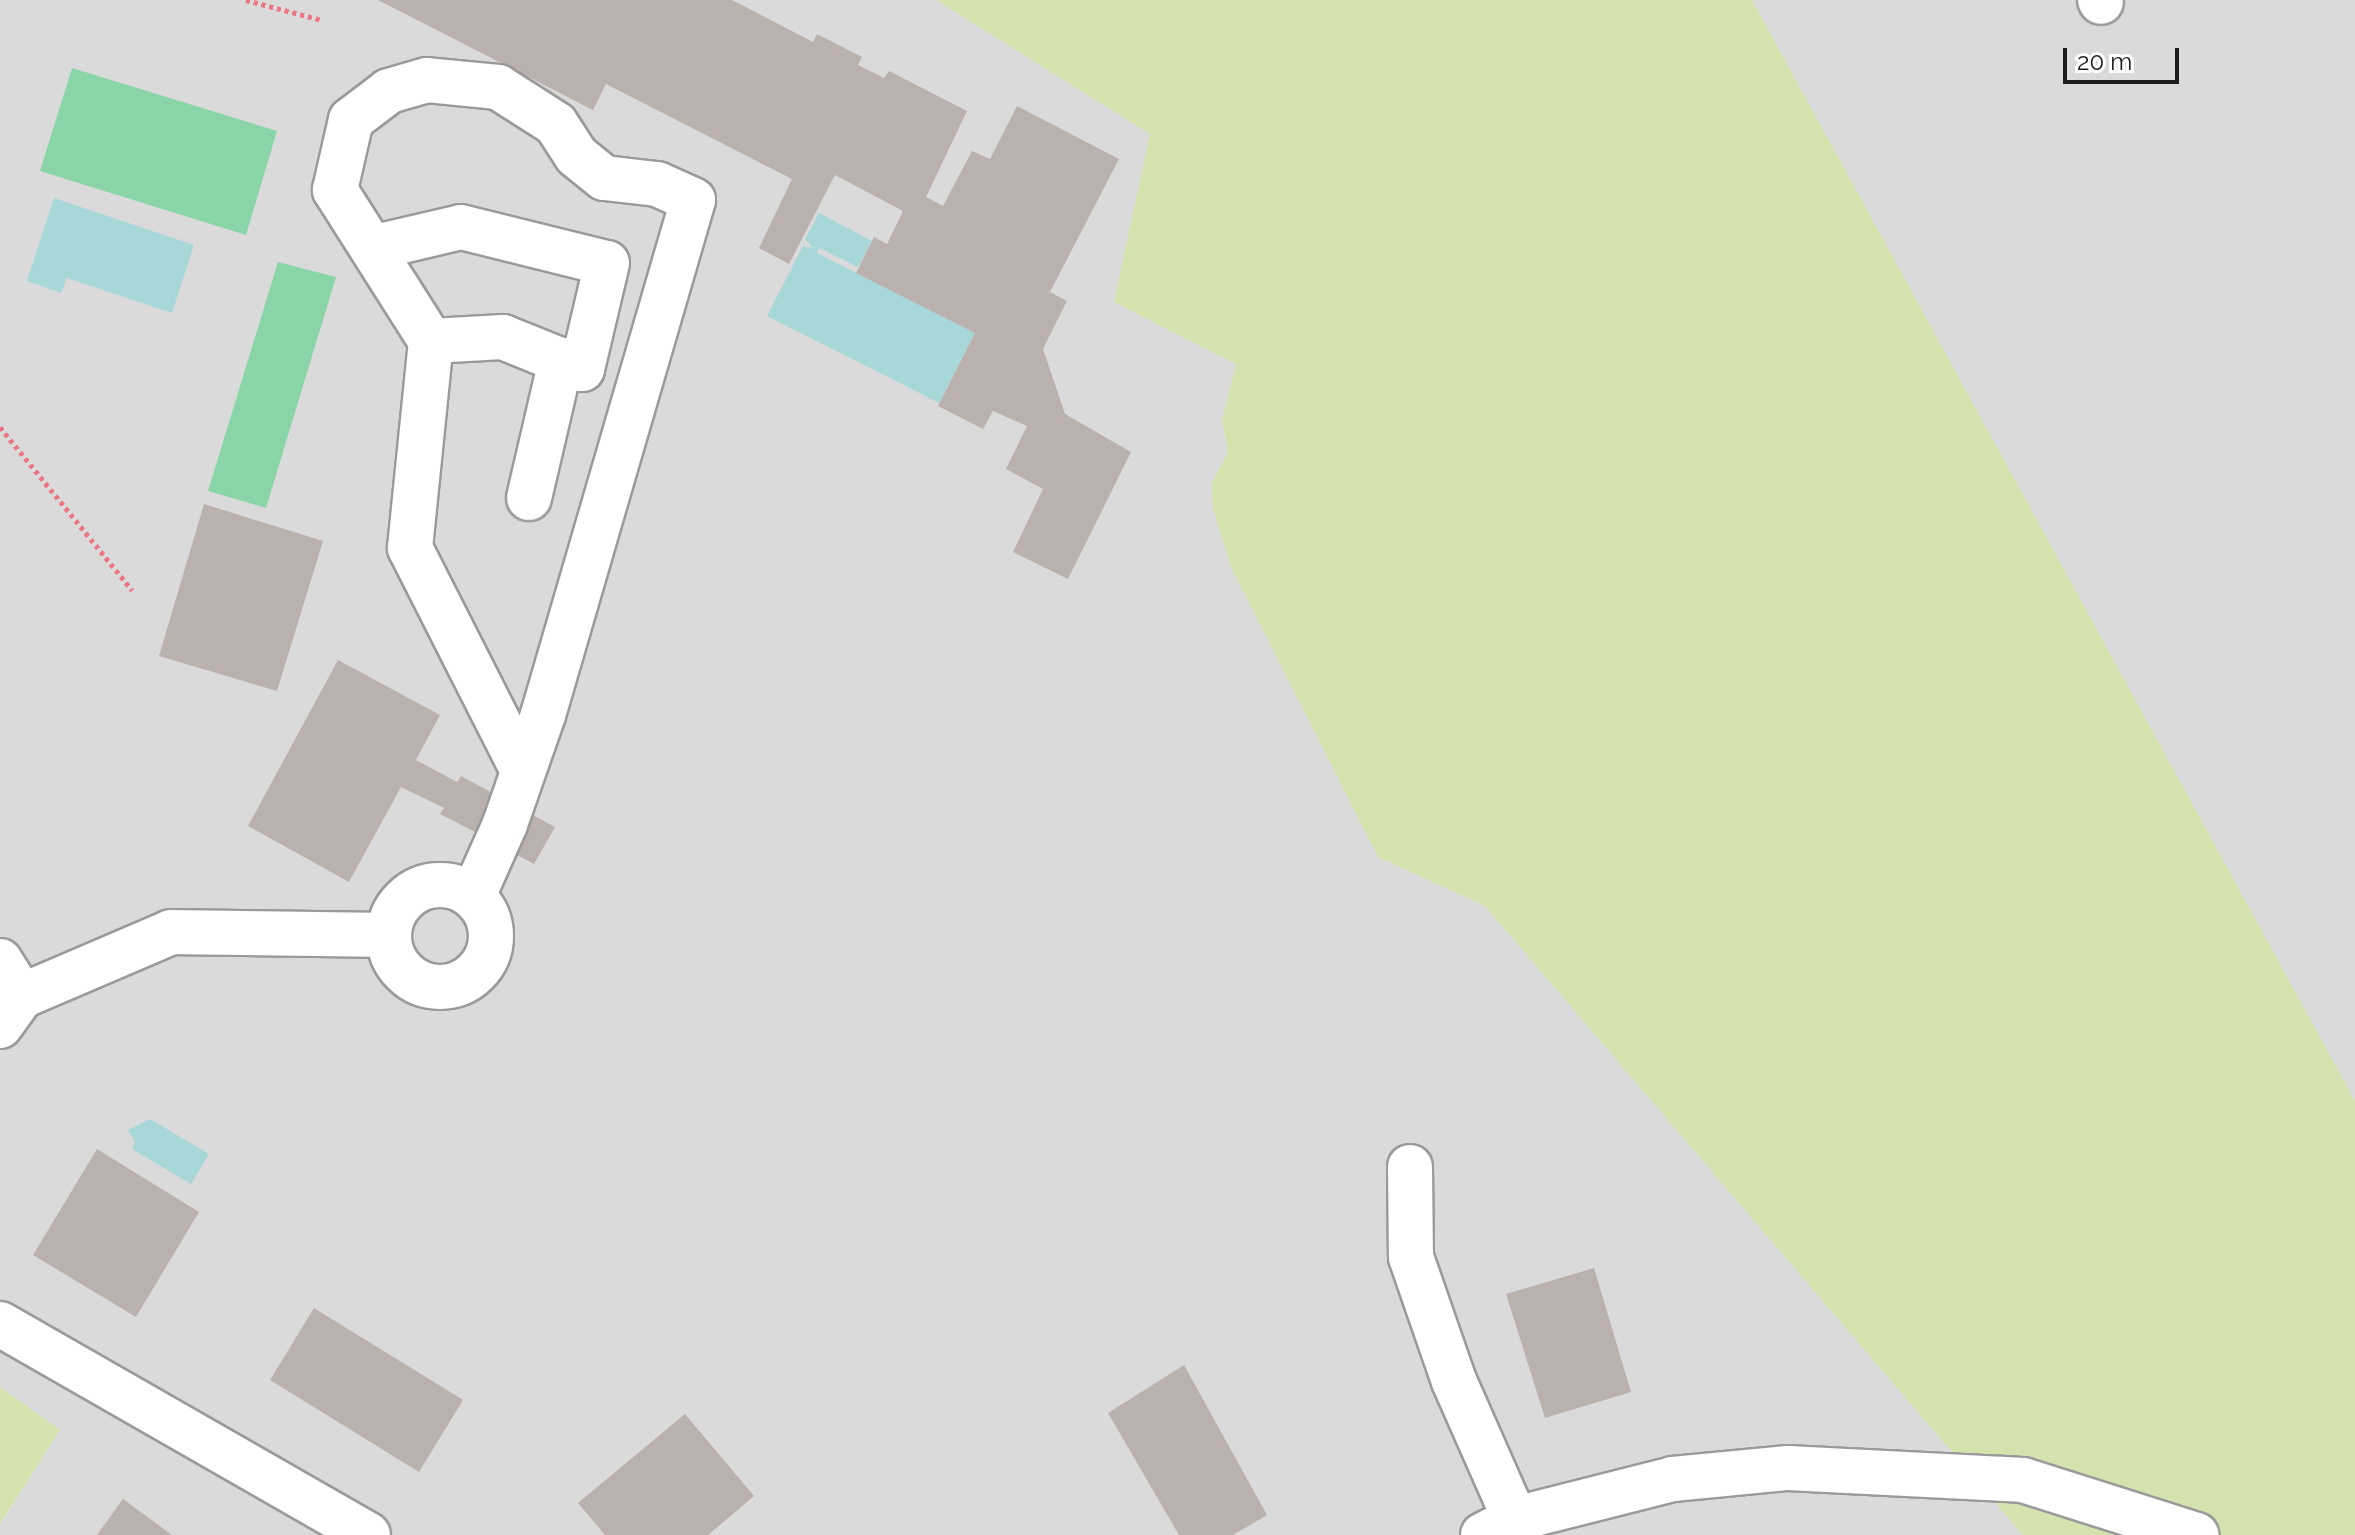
<!DOCTYPE html>
<html>
<head>
<meta charset="utf-8">
<style>
	body { margin:0 }
	#map { position:relative; width:2355px; height:1535px; overflow:hidden; background:#ede8e4; font-family:Raleway,sans-serif }
	div>[style] { position:absolute }
	[style*='--x'] { left:calc(var(--x)*1px); top:calc(var(--y)*1px); width:calc(var(--w)*1px); rotate:calc(var(--a)*1deg) }
	.residential>* { inset:0; background:#dbdada }
	.grass>* { inset:0; background:#d4e3ae }
	.pitch>* { inset:0; background:#89d5a7 }
	.water>* { inset:0; background:#a8d7d7 }
	.building>* { inset:0; background:#bab0ad }
	.path>* { height:5px; margin-top:-2.5px; transform-origin:0; background:repeating-linear-gradient(90deg,#ec7684 0 4px,transparent 0 8px) }
	.roads { filter:drop-shadow(2px 0 #9a9a9a) drop-shadow(-2px 0 #9a9a9a) drop-shadow(0 2px #9a9a9a) drop-shadow(0 -2px #9a9a9a) }
	.minor>* { height:44px; margin:-22px; padding:0 22px; transform-origin:22px; border-radius:22px; background:#fff }
	.minor>.ring { margin:-22px; padding:0; box-sizing:content-box; background:none; border:44px solid #fff; border-radius:50% }
	span { translate:-50% -50%; white-space:nowrap; text-align:center; line-height:1.15; -webkit-text-stroke:6px #fff; paint-order:stroke }
	.scale { position:absolute; left:2063px; top:48px; width:116px; height:36px; box-sizing:border-box; border:4px solid #1d1d1d; border-top:0; padding-left:10px; font-size:24px; line-height:28px; white-space:nowrap; color:#1d1d1d; -webkit-text-stroke:6px #fff; paint-order:stroke }
</style>
</head>
<body>
<div id="map">
	<div class="residential">
		<div style="clip-path:polygon(0 0,936px 0,1151px 134px,1114px 302px,1236px 364px,1222px 421px,1228px 452px,1212px 482px,1378px 857px,1485px 906px,2023px 1535px,0 1535px,0 1525px,60px 1430px,0 1387px)"></div>
		<div style="clip-path:polygon(1752px 0,2355px 0,2355px 1101px,2317px 1040px)"></div>
	</div>
	<div class="grass">
		<div style="clip-path:polygon(936px 0,1752px 0,2355px 1101px,2355px 1535px,2023px 1535px,1485px 906px,1378px 857px,1231px 567px,1213px 508px,1212px 482px,1228px 452px,1222px 421px,1236px 364px,1114px 302px,1150px 134px)"></div>
		<div style="clip-path:polygon(0 1387px,60px 1430px,0 1524px)"></div>
	</div>
	<div class="pitch">
		<div style="clip-path:polygon(72px 68px,277px 131px,246px 235px,40px 171px)"></div>
		<div style="clip-path:polygon(278px 262px,336px 277px,266px 508px,208px 491px)"></div>
	</div>
	<div class="water">
		<div style="clip-path:polygon(54px 198px,194px 245px,172px 313px,67px 278px,61px 293px,27px 281px)"></div>
		<div style="clip-path:polygon(819px 213px,872px 241px,858px 267px,819px 248px,817px 253px,975px 333px,939px 403px,767px 316px,803px 246px,813px 248px,805px 239px)"></div>
		<div style="clip-path:polygon(150px 1119px,209px 1154px,191px 1184px,132px 1149px,135px 1142px,128px 1130px)"></div>
	</div>
	<div class="building">
		<div style="clip-path:polygon(378px 0,732px 0,813px 42px,817px 34px,862px 57px,858px 65px,884px 78px,889px 71px,967px 111px,926px 197px,943px 206px,972px 151px,990px 159px,1017px 106px,1119px 159px,1050px 292px,1067px 301px,1043px 349px,1065px 414px,1131px 452px,1068px 579px,1013px 552px,1043px 489px,1006px 469px,1027px 426px,993px 411px,983px 429px,938px 406px,975px 333px,856px 273px,874px 237px,887px 244px,903px 211px,835px 175px,789px 264px,759px 248px,792px 179px,606px 84px,593px 110px)"></div>
		<div style="clip-path:polygon(204px 504px,323px 541px,277px 691px,159px 656px)"></div>
		<div style="clip-path:polygon(338px 660px,440px 715px,416px 760px,457px 782px,461px 776px,555px 827px,534px 864px,508px 850px,514px 838px,481px 820px,475px 832px,440px 814px,444px 808px,401px 787px,349px 882px,248px 826px)"></div>
		<div style="clip-path:polygon(97px 1149px,199px 1212px,136px 1317px,33px 1255px)"></div>
		<div style="clip-path:polygon(1594px 1268px,1631px 1392px,1545px 1418px,1506px 1294px)"></div>
		<div style="clip-path:polygon(314px 1308px,463px 1400px,419px 1472px,270px 1380px)"></div>
		<div style="clip-path:polygon(1184px 1365px,1267px 1515px,1233px 1535px,1179px 1535px,1108px 1413px)"></div>
		<div style="clip-path:polygon(685px 1414px,754px 1496px,708px 1535px,605px 1535px,578px 1503px)"></div>
		<div style="clip-path:polygon(123px 1499px,172px 1535px,97px 1535px)"></div>
	</div>
	<div class="path">
		<div style="--x:246;--y:0;--w:79;--a:14.7"></div>
		<div style="--x:0;--y:427;--w:210;--a:51"></div>
	</div>
	<div class="roads">
		<div class="minor">
			<div style="--x:2100;--y:0;--w:2;--a:63"></div>
			<div style="--x:376;--y:247;--w:87;--a:-13.2"></div>
			<div style="--x:461;--y:227;--w:150;--a:13.9"></div>
			<div style="--x:607;--y:263;--w:109;--a:103.3"></div>
			<div style="--x:582;--y:369;--w:85;--a:-157.9"></div>
			<div style="--x:503;--y:337;--w:72;--a:176.8"></div>
			<div style="--x:529;--y:498;--w:142;--a:-76.9"></div>
			<div class="ring" style="left:389px;top:885px;width:58px;height:58px"></div>
			<div style="--x:473;--y:896;--w:79;--a:-66"></div>
			<div style="--x:505;--y:824;--w:115;--a:-70.8"></div>
			<div style="--x:543;--y:715;--w:536;--a:-73.76"></div>
			<div style="--x:693;--y:200;--w:39;--a:-156"></div>
			<div style="--x:657;--y:184;--w:53;--a:-173.5"></div>
			<div style="--x:604;--y:178;--w:36;--a:-141"></div>
			<div style="--x:576;--y:155;--w:37;--a:-123"></div>
			<div style="--x:556;--y:124;--w:69;--a:-147.5"></div>
			<div style="--x:498;--y:87;--w:71;--a:-174.4"></div>
			<div style="--x:427;--y:80;--w:40;--a:164"></div>
			<div style="--x:389;--y:91;--w:48;--a:142.7"></div>
			<div style="--x:351;--y:120;--w:72;--a:102.9"></div>
			<div style="--x:335;--y:190;--w:179;--a:57.6"></div>
			<div style="--x:431;--y:341;--w:208;--a:95.8"></div>
			<div style="--x:410;--y:548;--w:246;--a:63.1"></div>
			<div style="--x:0;--y:961;--w:41;--a:57.8"></div>
			<div style="--x:0;--y:1026;--w:37;--a:-54"></div>
			<div style="--x:22;--y:996;--w:162;--a:-23.2"></div>
			<div style="--x:171;--y:932;--w:217;--a:0.8"></div>
			<div style="--x:1410;--y:1167;--w:90;--a:89.4"></div>
			<div style="--x:1411;--y:1257;--w:131;--a:70.9"></div>
			<div style="--x:1454;--y:1381;--w:151;--a:66.2"></div>
			<div style="--x:0;--y:1324;--w:424;--a:29.8"></div>
			<div style="--x:1483;--y:1535;--w:36;--a:-27"></div>
			<div style="--x:1515;--y:1519;--w:163;--a:-14.2"></div>
			<div style="--x:1673;--y:1479;--w:116;--a:-5.5"></div>
			<div style="--x:1788;--y:1468;--w:235;--a:2.9"></div>
			<div style="--x:2023;--y:1480;--w:182;--a:17.6"></div>
		</div>
	</div>
	<div class="scale">20 m</div>
</div>
</body>
</html>
